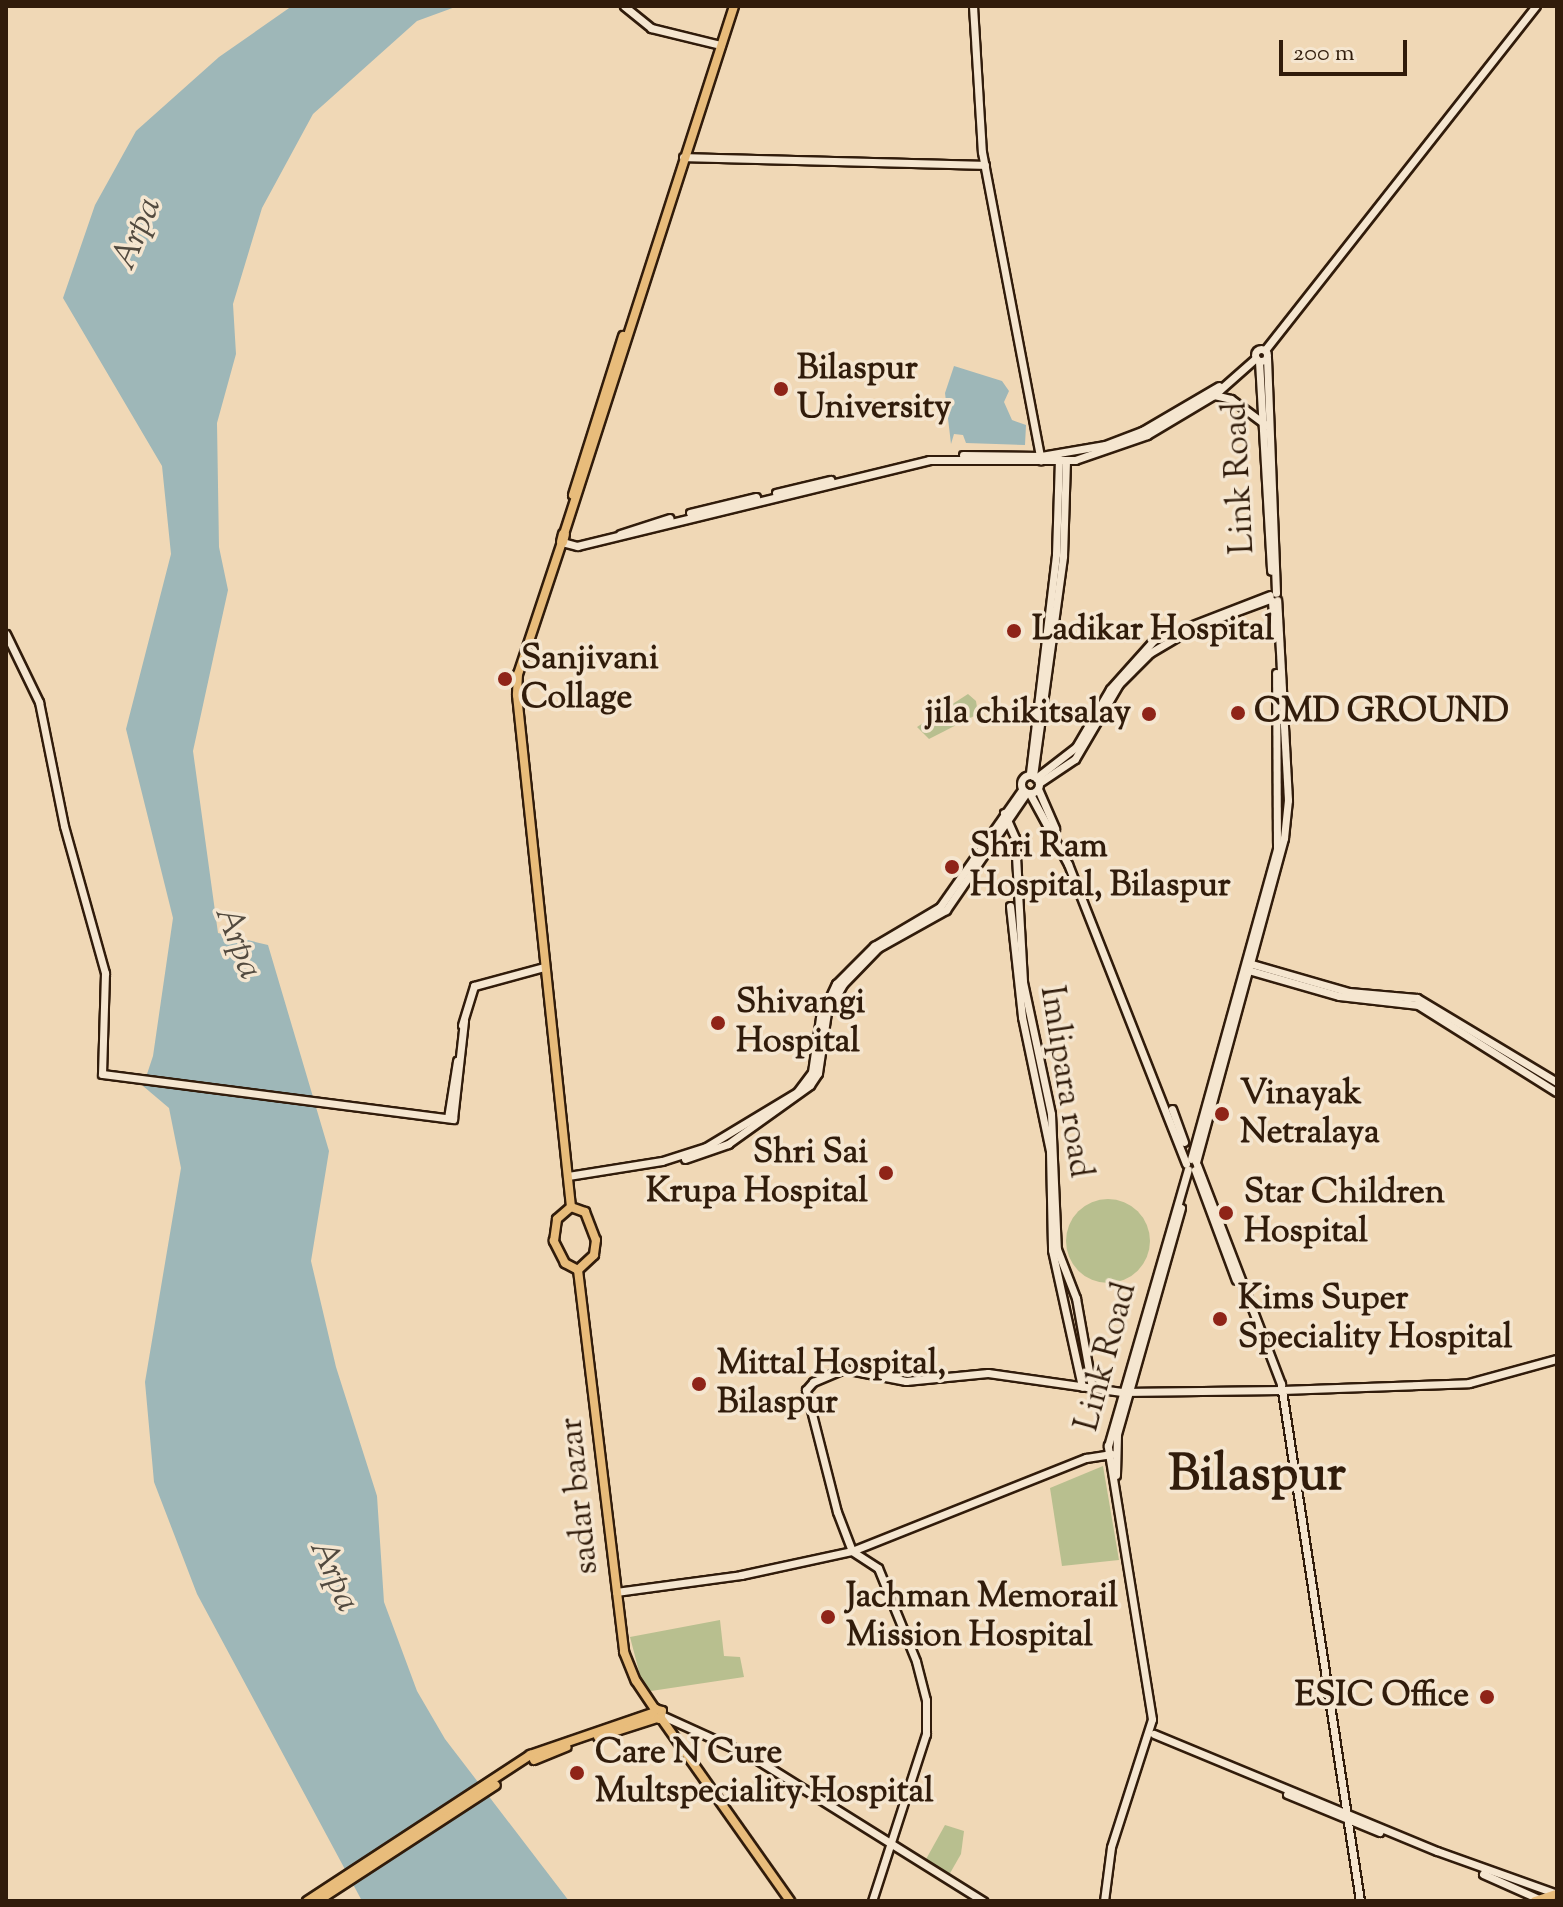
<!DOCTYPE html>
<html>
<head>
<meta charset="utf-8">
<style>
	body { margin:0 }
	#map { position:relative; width:1563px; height:1907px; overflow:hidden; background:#f0d8b6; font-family:"Sorts Mill Goudy",serif }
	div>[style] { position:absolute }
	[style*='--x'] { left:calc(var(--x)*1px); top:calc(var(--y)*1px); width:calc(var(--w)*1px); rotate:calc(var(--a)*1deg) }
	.green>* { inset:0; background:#b8bf8f }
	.round { border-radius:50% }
	.water>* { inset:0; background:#9eb7b8 }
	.roads { filter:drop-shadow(2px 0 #311c0b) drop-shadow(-2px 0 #311c0b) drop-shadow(0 2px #311c0b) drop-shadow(0 -2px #311c0b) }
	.secondary>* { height:7px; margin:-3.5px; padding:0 3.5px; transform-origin:3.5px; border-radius:3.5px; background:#f5e6d0 }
	.secondary>.ring { margin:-3.5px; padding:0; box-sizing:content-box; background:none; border:7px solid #f5e6d0; border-radius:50% }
	.primary>* { height:8px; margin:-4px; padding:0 4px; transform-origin:4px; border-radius:4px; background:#e8bc7b }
	.highway>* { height:10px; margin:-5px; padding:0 5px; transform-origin:5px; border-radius:5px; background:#e8bc7b }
	.dots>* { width:22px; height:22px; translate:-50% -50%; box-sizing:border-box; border:4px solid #f5e6d0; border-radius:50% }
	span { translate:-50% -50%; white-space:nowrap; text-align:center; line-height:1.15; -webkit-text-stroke:7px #f5e6d0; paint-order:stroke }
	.poi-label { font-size:34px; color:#311c0b; font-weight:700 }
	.left { translate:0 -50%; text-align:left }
	.right { translate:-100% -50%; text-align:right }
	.street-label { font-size:34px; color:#311c0b }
	.water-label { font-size:36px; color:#524a3f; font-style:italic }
	.town-label { font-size:50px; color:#311c0b; font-weight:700 }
	.frame { position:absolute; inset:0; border:8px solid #311c0b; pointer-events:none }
	.scale { position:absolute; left:1279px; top:40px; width:128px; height:36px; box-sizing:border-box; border:4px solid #311c0b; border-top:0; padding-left:10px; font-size:24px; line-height:28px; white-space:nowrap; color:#311c0b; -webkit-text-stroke:6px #f5e6d0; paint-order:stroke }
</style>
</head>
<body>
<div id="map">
	<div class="green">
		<div style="clip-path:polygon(968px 694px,976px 701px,978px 714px,929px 739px,917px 727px)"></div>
		<div class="round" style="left:1066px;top:1199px;width:84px;height:84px"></div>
		<div style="clip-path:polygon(1103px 1466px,1119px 1560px,1062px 1566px,1050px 1488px)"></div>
		<div style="clip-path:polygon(720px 1620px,724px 1656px,740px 1657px,744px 1677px,651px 1691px,642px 1683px,630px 1637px)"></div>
		<div style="clip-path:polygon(945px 1825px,964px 1831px,961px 1854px,949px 1875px,925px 1861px)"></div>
	</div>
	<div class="water">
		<div style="clip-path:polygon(292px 6px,458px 6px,417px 21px,313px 114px,262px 208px,233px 304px,236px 354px,217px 423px,219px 547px,228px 590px,193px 751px,218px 933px,268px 945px,329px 1151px,311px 1261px,336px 1367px,377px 1496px,384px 1602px,417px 1691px,445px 1739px,569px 1901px,362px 1901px,197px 1594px,154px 1482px,145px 1382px,181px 1168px,169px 1108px,143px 1086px,153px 1056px,173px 918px,126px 729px,171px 554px,162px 466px,63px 298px,95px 205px,136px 131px,219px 57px)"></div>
		<div style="clip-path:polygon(954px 366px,1002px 381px,1009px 391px,1004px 402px,1012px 420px,1026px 425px,1025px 445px,966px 443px,963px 435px,954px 434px,951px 444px,945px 393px)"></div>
	</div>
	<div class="roads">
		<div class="secondary">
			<div style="--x:624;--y:6;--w:35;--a:39"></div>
			<div style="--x:651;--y:28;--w:72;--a:13.7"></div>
			<div style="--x:973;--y:6;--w:146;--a:86.5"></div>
			<div style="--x:982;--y:152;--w:314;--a:79.2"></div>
			<div style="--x:683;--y:157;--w:302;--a:1.5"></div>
			<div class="ring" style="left:1255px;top:349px;width:5px;height:5px"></div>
			<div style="--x:1265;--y:350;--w:438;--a:-51.8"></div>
			<div style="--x:1267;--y:358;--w:235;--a:87.8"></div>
			<div style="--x:1259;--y:361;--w:210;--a:86.7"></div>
			<div style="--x:1214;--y:395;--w:17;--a:13"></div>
			<div style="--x:1231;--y:399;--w:44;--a:36.6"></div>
			<div style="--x:963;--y:455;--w:78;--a:0.7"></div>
			<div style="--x:1041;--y:456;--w:65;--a:-9.8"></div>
			<div style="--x:1105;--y:445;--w:40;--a:-21"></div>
			<div style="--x:1142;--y:431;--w:89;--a:-30.3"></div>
			<div style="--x:776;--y:493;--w:56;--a:-13.5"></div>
			<div style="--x:690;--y:513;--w:68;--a:-13.6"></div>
			<div style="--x:620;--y:534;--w:52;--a:-17.7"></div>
			<div style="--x:562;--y:542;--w:16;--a:15"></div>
			<div style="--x:577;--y:546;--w:362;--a:-13.7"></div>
			<div style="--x:929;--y:460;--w:146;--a:0"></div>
			<div style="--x:1075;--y:460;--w:76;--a:-19.1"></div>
			<div style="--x:1147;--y:435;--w:78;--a:-30.8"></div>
			<div style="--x:1214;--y:395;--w:56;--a:-41.4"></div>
			<div style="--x:1272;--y:601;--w:32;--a:86"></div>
			<div style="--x:6;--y:634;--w:76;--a:64.1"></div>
			<div style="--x:39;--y:702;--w:126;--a:78.6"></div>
			<div style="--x:64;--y:826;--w:153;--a:74.4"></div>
			<div style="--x:105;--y:973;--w:101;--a:91.7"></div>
			<div style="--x:102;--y:1074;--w:354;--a:7.3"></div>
			<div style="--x:453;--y:1119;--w:99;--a:-83.6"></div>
			<div style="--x:1030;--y:773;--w:221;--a:-83.2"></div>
			<div style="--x:1056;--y:554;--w:95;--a:-88.2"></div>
			<div class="ring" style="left:1021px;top:775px;width:11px;height:11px"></div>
			<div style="--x:1033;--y:776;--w:222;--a:-82.2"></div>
			<div style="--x:1063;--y:556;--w:96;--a:-88.2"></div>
			<div style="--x:1036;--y:778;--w:51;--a:-37.8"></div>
			<div style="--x:1076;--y:747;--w:67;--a:-59.6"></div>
			<div style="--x:1110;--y:689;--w:66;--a:-48.1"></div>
			<div style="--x:1154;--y:640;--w:124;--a:-21.2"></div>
			<div style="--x:1039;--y:783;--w:43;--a:-33.7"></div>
			<div style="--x:1075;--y:759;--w:87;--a:-59.6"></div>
			<div style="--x:1119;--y:684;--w:44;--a:-45"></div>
			<div style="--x:1150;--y:653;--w:51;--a:-30.6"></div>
			<div style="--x:1194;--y:627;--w:81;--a:-20.2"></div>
			<div style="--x:1038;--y:789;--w:43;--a:66.4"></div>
			<div style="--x:1030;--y:794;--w:80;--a:61.5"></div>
			<div style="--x:1068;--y:864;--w:322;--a:68.5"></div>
			<div style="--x:1004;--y:813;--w:27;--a:66"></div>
			<div style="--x:1015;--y:838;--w:144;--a:86.8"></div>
			<div style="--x:1023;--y:982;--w:135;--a:78"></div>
			<div style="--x:1051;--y:1114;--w:135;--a:87.5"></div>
			<div style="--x:1057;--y:1249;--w:53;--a:68.8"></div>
			<div style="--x:1076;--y:1298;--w:91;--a:79.9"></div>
			<div style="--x:1010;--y:906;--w:112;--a:83.8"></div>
			<div style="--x:1022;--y:1017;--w:137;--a:78.2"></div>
			<div style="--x:1050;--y:1151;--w:99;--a:88.8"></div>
			<div style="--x:1052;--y:1250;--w:140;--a:77.6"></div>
			<div style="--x:1252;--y:964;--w:101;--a:16.1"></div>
			<div style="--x:1349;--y:992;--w:68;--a:5"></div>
			<div style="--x:1417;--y:998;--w:163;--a:31"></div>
			<div style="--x:1248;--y:970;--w:95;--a:15.9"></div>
			<div style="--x:1339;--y:996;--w:80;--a:6.5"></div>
			<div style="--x:1418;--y:1005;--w:163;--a:32.2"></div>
			<div style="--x:462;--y:1025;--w:41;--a:-72.9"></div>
			<div style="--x:474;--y:986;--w:73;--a:-15.2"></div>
			<div style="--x:1172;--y:1109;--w:35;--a:70"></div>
			<div style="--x:448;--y:1118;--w:58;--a:-81"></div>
			<div style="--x:685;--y:1159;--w:46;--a:-19.2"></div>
			<div style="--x:728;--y:1144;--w:101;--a:-35.7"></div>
			<div style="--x:810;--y:1085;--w:14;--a:-56"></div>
			<div style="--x:818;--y:1073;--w:62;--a:-81.6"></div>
			<div style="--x:827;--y:1012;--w:34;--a:-60"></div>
			<div style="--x:844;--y:983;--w:49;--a:-45.8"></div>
			<div style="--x:878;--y:948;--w:78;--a:-29.2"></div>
			<div style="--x:946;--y:910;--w:142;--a:-55.6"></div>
			<div style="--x:1191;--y:1159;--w:323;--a:-74.5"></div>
			<div style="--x:1277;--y:848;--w:175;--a:-90.3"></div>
			<div style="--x:1196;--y:1162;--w:336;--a:-74.8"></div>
			<div style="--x:1284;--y:838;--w:38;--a:-84"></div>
			<div style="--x:1288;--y:800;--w:200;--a:-93.1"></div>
			<div style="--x:1197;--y:1165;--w:235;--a:69"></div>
			<div style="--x:1281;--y:1384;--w:523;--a:81.31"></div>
			<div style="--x:1195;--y:1170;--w:117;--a:69.6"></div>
			<div style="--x:568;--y:1176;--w:95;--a:-9.1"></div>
			<div style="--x:662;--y:1161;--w:46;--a:-17.7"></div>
			<div style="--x:706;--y:1147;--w:106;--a:-31.1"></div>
			<div style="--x:797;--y:1092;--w:25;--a:-53"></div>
			<div style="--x:812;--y:1072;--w:55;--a:-81.6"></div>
			<div style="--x:820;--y:1018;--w:38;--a:-65"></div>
			<div style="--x:836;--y:984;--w:54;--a:-45"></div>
			<div style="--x:874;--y:946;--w:77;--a:-30.6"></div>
			<div style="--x:940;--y:907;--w:143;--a:-55"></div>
			<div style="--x:1116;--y:1475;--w:41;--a:-88.6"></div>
			<div style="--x:1117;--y:1434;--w:235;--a:-74.2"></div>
			<div style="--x:616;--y:1592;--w:126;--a:-7.7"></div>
			<div style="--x:741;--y:1575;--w:114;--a:-12.2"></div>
			<div style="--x:852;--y:1551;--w:252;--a:-21.7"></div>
			<div style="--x:1086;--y:1458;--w:26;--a:-9"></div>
			<div style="--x:663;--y:1716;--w:97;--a:24.4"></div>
			<div style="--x:751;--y:1756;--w:274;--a:32"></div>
			<div style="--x:1154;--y:1734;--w:306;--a:22.5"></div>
			<div style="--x:1437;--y:1851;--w:127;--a:19.7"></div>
			<div style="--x:1287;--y:1794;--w:100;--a:22.4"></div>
			<div style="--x:1483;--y:1874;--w:61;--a:24.1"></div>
			<div style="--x:872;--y:1901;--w:176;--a:-72.1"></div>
			<div style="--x:926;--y:1734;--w:34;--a:-90"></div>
			<div style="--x:926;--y:1700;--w:40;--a:-104.4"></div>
			<div style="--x:916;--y:1661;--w:100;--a:-112.2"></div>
			<div style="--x:878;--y:1568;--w:31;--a:-147"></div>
			<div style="--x:852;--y:1551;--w:42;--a:-111"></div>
			<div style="--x:837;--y:1512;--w:126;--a:-104.3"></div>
			<div style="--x:806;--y:1390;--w:11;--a:-49"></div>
			<div style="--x:813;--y:1382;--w:34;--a:-23"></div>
			<div style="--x:844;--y:1369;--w:63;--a:11"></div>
			<div style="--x:906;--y:1381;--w:82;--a:-5.6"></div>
			<div style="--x:988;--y:1373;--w:135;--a:8.1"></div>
			<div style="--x:1122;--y:1392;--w:160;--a:-0.7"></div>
			<div style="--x:1282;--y:1390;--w:187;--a:-2.1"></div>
			<div style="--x:1469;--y:1383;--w:91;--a:-15.3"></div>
			<div style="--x:1104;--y:1901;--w:54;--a:-82.6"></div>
			<div style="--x:1111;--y:1847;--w:134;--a:-72.2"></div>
			<div style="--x:1152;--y:1719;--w:277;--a:-99.2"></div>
			<div style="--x:1108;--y:1446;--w:288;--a:-73.9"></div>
		</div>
		<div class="primary">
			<div style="--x:573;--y:495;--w:167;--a:-72.5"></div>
			<div style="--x:564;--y:534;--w:555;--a:-72.15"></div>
			<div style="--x:562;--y:542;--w:139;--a:108.4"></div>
			<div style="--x:518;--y:674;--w:21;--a:93"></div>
			<div style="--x:517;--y:695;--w:515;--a:83.98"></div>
			<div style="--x:571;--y:1207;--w:15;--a:20"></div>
			<div style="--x:585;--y:1212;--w:30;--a:69"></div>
			<div style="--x:596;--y:1240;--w:15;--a:98"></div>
			<div style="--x:594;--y:1255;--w:22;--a:137"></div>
			<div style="--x:578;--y:1270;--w:15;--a:-152"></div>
			<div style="--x:565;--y:1263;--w:25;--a:-117"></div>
			<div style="--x:554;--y:1241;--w:22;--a:-82"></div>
			<div style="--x:557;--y:1219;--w:18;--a:-41"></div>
			<div style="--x:578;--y:1270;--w:385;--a:83.1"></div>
			<div style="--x:624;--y:1652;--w:31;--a:68"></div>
			<div style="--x:636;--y:1681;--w:34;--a:56"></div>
			<div style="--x:655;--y:1709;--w:7;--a:16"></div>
			<div style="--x:662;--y:1711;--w:8;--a:104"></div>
			<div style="--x:660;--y:1719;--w:8;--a:-166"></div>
			<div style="--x:652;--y:1717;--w:9;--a:-69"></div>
			<div style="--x:661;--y:1718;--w:224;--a:54.8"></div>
			<div style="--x:598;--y:1737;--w:59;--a:-17.8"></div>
			<div style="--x:534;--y:1760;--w:35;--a:-22"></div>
			<div style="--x:307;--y:1901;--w:267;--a:-33.2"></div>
			<div style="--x:530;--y:1755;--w:129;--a:-19"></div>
			<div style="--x:318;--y:1901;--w:212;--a:-33.1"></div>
			<div style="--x:1535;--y:1901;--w:23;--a:-18"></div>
		</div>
		<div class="highway">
			<div style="--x:562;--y:542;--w:8;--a:-76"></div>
		</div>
	</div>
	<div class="dots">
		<div style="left:781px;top:389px;background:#8f2418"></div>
		<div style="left:1014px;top:631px;background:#8f2418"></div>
		<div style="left:505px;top:679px;background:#8f2418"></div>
		<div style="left:1238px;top:713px;background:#8f2418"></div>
		<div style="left:1149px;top:714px;background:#8f2418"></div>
		<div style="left:952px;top:867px;background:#8f2418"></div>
		<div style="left:718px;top:1023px;background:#8f2418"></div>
		<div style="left:1222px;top:1114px;background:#8f2418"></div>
		<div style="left:886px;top:1173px;background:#8f2418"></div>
		<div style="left:1226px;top:1213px;background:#8f2418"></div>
		<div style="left:1220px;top:1319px;background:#8f2418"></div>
		<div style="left:699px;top:1384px;background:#8f2418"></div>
		<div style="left:828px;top:1617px;background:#8f2418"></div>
		<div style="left:1487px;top:1697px;background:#8f2418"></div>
		<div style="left:577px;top:1773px;background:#8f2418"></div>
	</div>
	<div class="poi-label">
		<span class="left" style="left:797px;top:389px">Bilaspur<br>University</span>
		<span class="left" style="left:1032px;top:631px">Ladikar Hospital</span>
		<span class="left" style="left:521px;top:679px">Sanjivani<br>Collage</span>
		<span class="left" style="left:1254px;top:713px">CMD GROUND</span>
		<span class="right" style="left:1131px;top:714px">jila chikitsalay</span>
		<span class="left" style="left:970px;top:867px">Shri Ram<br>Hospital, Bilaspur</span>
		<span class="left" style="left:736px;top:1023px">Shivangi<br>Hospital</span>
		<span class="left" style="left:1240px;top:1114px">Vinayak<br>Netralaya</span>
		<span class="right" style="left:868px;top:1173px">Shri Sai<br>Krupa Hospital</span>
		<span class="left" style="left:1244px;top:1213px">Star Children<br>Hospital</span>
		<span class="left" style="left:1238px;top:1319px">Kims Super<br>Speciality Hospital</span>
		<span class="left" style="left:717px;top:1384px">Mittal Hospital,<br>Bilaspur</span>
		<span class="left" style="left:846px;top:1617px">Jachman Memorail<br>Mission Hospital</span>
		<span class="right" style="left:1469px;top:1697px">ESIC Office</span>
		<span class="left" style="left:595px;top:1773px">Care N Cure<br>Multspeciality Hospital</span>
	</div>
	<div class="street-label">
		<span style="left:1240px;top:478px;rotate:-93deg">Link Road</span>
		<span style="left:1065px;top:1082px;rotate:81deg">Imlipara road</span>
		<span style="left:1107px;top:1357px;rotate:-75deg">Link Road</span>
		<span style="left:580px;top:1496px;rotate:-96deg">sadar bazar</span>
	</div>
	<div class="water-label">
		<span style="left:138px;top:234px;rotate:-67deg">Arpa</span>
		<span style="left:237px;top:943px;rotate:69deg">Arpa</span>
		<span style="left:333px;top:1576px;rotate:66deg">Arpa</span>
	</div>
	<div class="town-label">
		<span style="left:1257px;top:1478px">Bilaspur</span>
	</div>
	<div class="frame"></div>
	<div class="scale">200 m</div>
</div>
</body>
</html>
